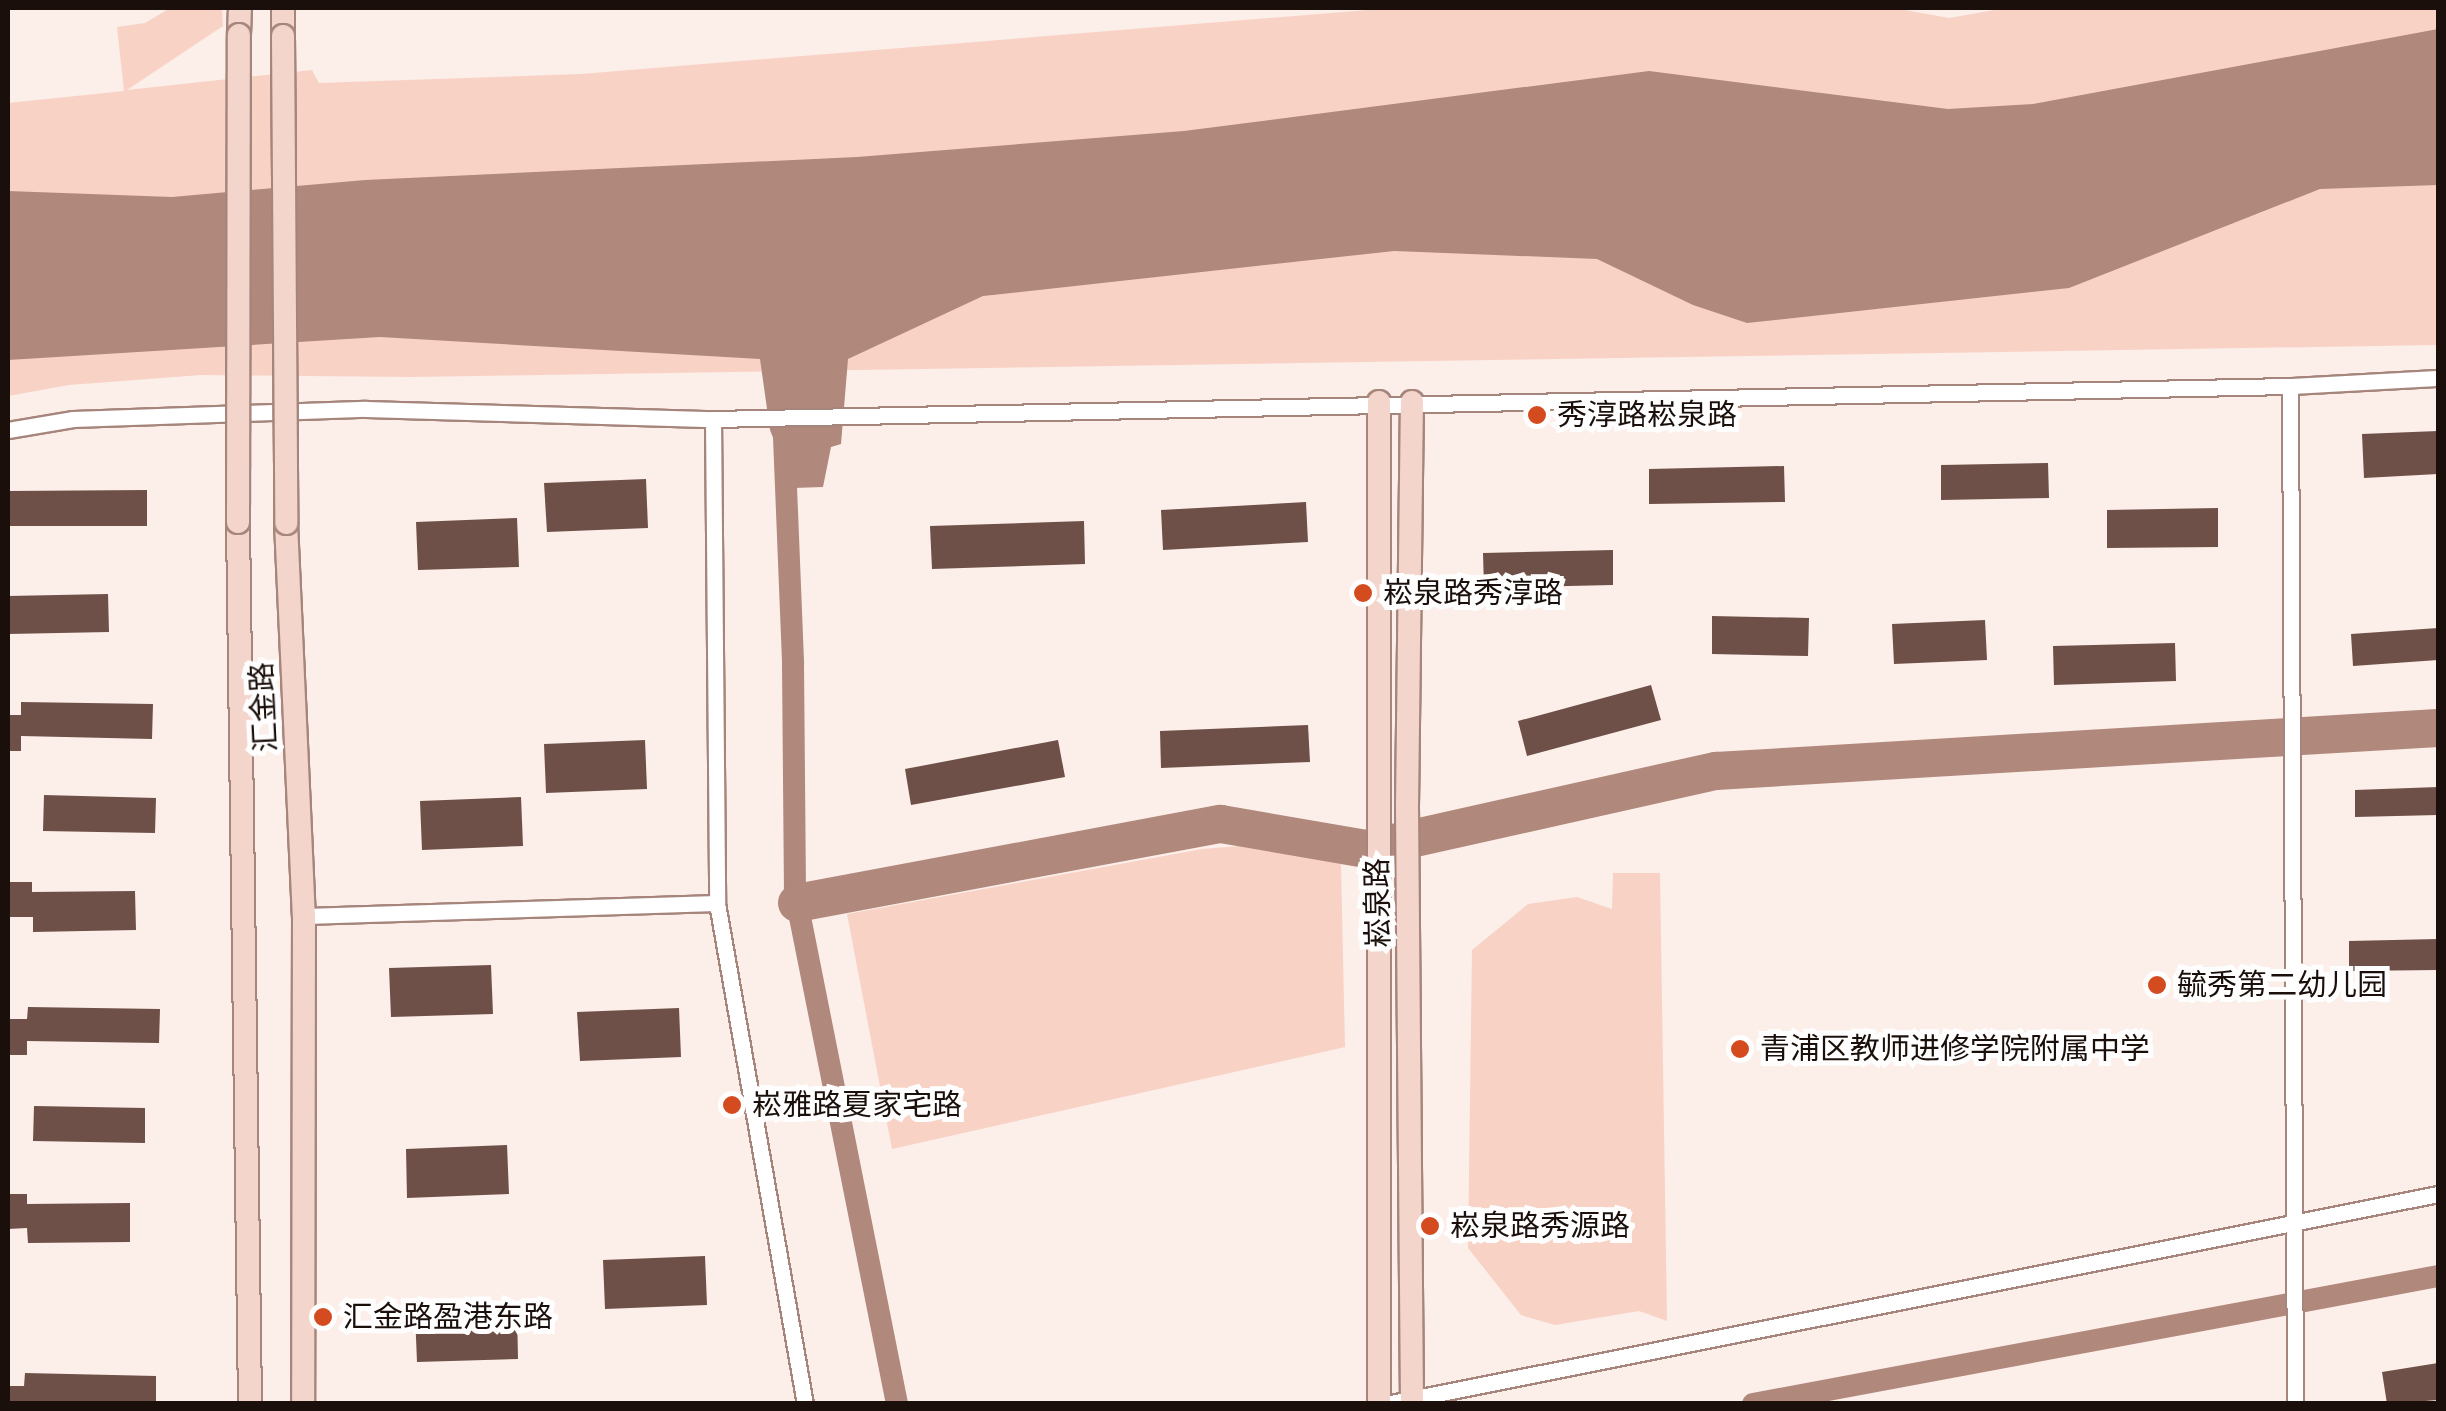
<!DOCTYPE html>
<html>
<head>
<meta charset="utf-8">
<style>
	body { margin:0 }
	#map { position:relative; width:2446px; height:1411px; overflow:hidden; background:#fceee9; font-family:"Fira Sans","Noto Sans SC",sans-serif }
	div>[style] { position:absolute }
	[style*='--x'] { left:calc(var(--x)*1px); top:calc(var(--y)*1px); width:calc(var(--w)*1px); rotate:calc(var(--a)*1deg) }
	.green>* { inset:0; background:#f9d2c6 }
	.water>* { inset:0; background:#b0887c }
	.canal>* { height:22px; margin:-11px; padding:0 11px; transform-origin:11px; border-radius:11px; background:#b0887c }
	.river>* { height:38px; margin:-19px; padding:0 19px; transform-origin:19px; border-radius:19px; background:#b0887c }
	.building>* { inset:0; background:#6e5048 }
	.roads { filter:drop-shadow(2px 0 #a6867c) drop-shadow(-2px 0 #a6867c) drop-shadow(0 2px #a6867c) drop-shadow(0 -2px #a6867c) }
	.street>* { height:15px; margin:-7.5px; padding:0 7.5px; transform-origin:7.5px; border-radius:7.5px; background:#fff }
	.secondary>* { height:22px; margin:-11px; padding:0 11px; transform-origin:11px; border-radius:11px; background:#f4d5cb }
	.bridges { filter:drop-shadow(2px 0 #a6867c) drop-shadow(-2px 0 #a6867c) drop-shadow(0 2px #a6867c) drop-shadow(0 -2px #a6867c) }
	.secondary-bridge>* { height:22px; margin:-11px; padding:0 11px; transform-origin:11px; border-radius:11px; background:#f4d5cb }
	.dots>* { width:28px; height:28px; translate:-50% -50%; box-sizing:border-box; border:5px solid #fefefe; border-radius:50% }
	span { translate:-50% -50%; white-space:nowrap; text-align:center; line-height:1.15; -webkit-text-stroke:10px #fefefe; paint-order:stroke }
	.poi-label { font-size:30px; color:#1a0f0b }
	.left { translate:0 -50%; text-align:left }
	.street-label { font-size:30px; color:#1a0f0b }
	.frame { position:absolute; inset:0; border:10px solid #1a0f0b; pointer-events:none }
</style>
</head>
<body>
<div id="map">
	<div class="green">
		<div style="clip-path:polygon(170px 8px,222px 8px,223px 26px,127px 90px,312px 70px,319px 83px,581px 74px,1392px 8px,1894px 8px,1949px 18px,2006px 8px,2438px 8px,2438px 345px,411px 377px,201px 375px,69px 385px,8px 396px,8px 103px,124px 91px,117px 27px,145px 23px)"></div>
		<div style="clip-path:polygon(1252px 845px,1341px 864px,1345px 1047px,892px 1149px,847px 914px,1202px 849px)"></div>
		<div style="clip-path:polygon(1613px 873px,1660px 873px,1667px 1321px,1639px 1311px,1555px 1325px,1521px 1315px,1468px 1248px,1472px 950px,1528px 904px,1577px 897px,1612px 909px)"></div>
	</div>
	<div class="water">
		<div style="clip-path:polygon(2438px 29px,2438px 185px,2320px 189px,2069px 288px,1747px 323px,1693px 305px,1597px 259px,1394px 251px,983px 296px,848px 359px,841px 444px,831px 447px,823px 487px,793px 488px,770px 430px,760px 359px,380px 337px,8px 360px,8px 191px,172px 197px,365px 180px,857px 157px,1184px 131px,1649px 71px,1948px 109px,2033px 104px)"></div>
	</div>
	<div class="canal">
		<div style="--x:784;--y:437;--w:227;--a:87.7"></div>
		<div style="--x:793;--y:664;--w:228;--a:89.5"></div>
		<div style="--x:795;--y:892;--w:522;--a:78.73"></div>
		<div style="--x:1753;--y:1404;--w:697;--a:-10.58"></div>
	</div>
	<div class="river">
		<div style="--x:797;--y:903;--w:431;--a:-10.6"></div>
		<div style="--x:1221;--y:824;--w:147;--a:9.8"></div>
		<div style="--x:1366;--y:849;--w:359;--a:-12.6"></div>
		<div style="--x:1716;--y:771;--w:723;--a:-3.41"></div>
	</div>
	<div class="building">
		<div style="clip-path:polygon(2438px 431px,2438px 474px,2364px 478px,2362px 434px)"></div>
		<div style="clip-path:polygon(2048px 463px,2049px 498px,1941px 500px,1941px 465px)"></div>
		<div style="clip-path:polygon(1784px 466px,1785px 502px,1649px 504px,1649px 469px)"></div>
		<div style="clip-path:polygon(646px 479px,648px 528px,547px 532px,544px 483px)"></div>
		<div style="clip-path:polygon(147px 490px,147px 526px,8px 526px,8px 491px)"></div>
		<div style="clip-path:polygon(1306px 502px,1308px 542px,1163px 550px,1161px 510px)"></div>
		<div style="clip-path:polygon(2218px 508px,2218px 547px,2107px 548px,2107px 510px)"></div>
		<div style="clip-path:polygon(517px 518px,519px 567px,418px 570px,416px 522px)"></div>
		<div style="clip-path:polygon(1084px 521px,1085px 564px,932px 569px,930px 526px)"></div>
		<div style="clip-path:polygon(1613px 550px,1613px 585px,1484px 588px,1483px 553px)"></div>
		<div style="clip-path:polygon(108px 594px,109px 632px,8px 634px,8px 596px)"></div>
		<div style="clip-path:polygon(1712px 616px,1809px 618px,1808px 656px,1712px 654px)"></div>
		<div style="clip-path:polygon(1985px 620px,1987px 660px,1894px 664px,1892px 624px)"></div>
		<div style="clip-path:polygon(2438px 628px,2438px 660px,2353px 666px,2351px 634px)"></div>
		<div style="clip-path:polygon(2175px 643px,2176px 681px,2054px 685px,2053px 646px)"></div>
		<div style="clip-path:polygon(1651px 685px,1661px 720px,1527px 756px,1518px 721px)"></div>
		<div style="clip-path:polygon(21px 702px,153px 704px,152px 739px,21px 736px,21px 751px,8px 751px,8px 715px,21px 715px)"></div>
		<div style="clip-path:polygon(1308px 725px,1310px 762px,1161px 768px,1160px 731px)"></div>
		<div style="clip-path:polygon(645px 740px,647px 789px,546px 793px,544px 744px)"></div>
		<div style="clip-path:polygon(1058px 740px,1065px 777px,911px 805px,905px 769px)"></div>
		<div style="clip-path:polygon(2438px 787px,2438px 815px,2355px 817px,2355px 790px)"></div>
		<div style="clip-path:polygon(44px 795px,156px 798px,155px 833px,43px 831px)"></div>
		<div style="clip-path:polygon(521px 797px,523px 846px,422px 850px,420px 801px)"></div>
		<div style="clip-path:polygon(8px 882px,32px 882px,32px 892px,135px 891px,136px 930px,33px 932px,33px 917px,8px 917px)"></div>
		<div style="clip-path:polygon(2438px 939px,2438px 970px,2349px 971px,2349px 941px)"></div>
		<div style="clip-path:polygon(491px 965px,493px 1014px,391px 1017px,389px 968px)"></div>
		<div style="clip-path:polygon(28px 1007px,160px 1009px,159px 1043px,27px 1041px,27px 1055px,8px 1055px,8px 1019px,27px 1019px)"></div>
		<div style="clip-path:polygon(679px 1008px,681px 1057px,580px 1061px,577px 1012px)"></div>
		<div style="clip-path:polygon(34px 1106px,145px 1108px,145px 1143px,33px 1141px)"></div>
		<div style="clip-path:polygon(507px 1145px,509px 1194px,407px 1198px,406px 1149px)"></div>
		<div style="clip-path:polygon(8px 1194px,27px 1194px,27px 1204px,130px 1203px,130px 1242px,28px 1243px,27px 1228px,8px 1229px)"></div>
		<div style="clip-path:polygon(705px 1256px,707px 1305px,605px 1309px,603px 1260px)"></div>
		<div style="clip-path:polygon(517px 1310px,518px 1359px,417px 1362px,415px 1314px)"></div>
		<div style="clip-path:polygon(2438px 1363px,2438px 1400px,2387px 1404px,2382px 1372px)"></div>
		<div style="clip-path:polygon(25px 1373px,156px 1376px,156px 1404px,8px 1404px,8px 1386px,24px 1386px)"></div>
	</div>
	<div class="roads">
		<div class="street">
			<div style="--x:2290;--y:386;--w:1018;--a:89.72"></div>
			<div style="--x:713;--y:419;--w:484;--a:89.5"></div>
			<div style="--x:717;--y:903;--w:509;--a:80.04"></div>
			<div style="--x:8;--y:430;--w:66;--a:-9.6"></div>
			<div style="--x:73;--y:419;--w:293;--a:-2"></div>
			<div style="--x:366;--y:409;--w:347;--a:1.7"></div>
			<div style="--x:713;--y:419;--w:1577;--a:-1.2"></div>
			<div style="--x:2290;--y:386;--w:148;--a:-3.1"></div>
			<div style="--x:304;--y:916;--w:413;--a:-1.8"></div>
			<div style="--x:1386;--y:1404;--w:1073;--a:-11.29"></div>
		</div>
		<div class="secondary">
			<div style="--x:239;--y:35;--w:27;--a:-88"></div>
			<div style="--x:283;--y:36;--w:28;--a:-90"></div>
			<div style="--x:238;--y:522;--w:882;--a:89.22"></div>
			<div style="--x:286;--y:523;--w:393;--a:87.4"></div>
			<div style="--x:304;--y:916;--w:488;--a:90.1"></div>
			<div style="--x:1379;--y:1404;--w:1002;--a:-90"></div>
			<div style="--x:1412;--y:1404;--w:598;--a:-90.48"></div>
			<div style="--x:1407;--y:806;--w:404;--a:-89.3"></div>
		</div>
	</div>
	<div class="bridges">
		<div class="secondary-bridge">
			<div style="--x:283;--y:36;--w:487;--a:89.6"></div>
			<div style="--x:238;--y:522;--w:487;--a:-89.9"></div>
		</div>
	</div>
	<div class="dots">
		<div style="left:1537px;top:415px;background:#d34b1f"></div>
		<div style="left:1363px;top:593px;background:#d34b1f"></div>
		<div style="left:2157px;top:985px;background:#d34b1f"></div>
		<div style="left:1740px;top:1049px;background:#d34b1f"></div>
		<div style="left:732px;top:1105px;background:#d34b1f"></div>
		<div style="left:1430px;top:1226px;background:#d34b1f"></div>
		<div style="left:323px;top:1317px;background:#d34b1f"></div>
	</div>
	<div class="poi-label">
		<span class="left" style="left:1557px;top:415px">秀淳路崧泉路</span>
		<span class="left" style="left:1383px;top:593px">崧泉路秀淳路</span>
		<span class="left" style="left:2177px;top:985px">毓秀第二幼儿园</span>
		<span class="left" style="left:1760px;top:1049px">青浦区教师进修学院附属中学</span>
		<span class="left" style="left:752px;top:1105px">崧雅路夏家宅路</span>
		<span class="left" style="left:1450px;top:1226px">崧泉路秀源路</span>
		<span class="left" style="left:343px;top:1317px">汇金路盈港东路</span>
	</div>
	<div class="street-label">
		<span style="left:264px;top:707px;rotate:-93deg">汇金路</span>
		<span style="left:1378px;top:903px;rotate:-91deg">崧泉路</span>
	</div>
	<div class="frame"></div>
</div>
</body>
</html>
